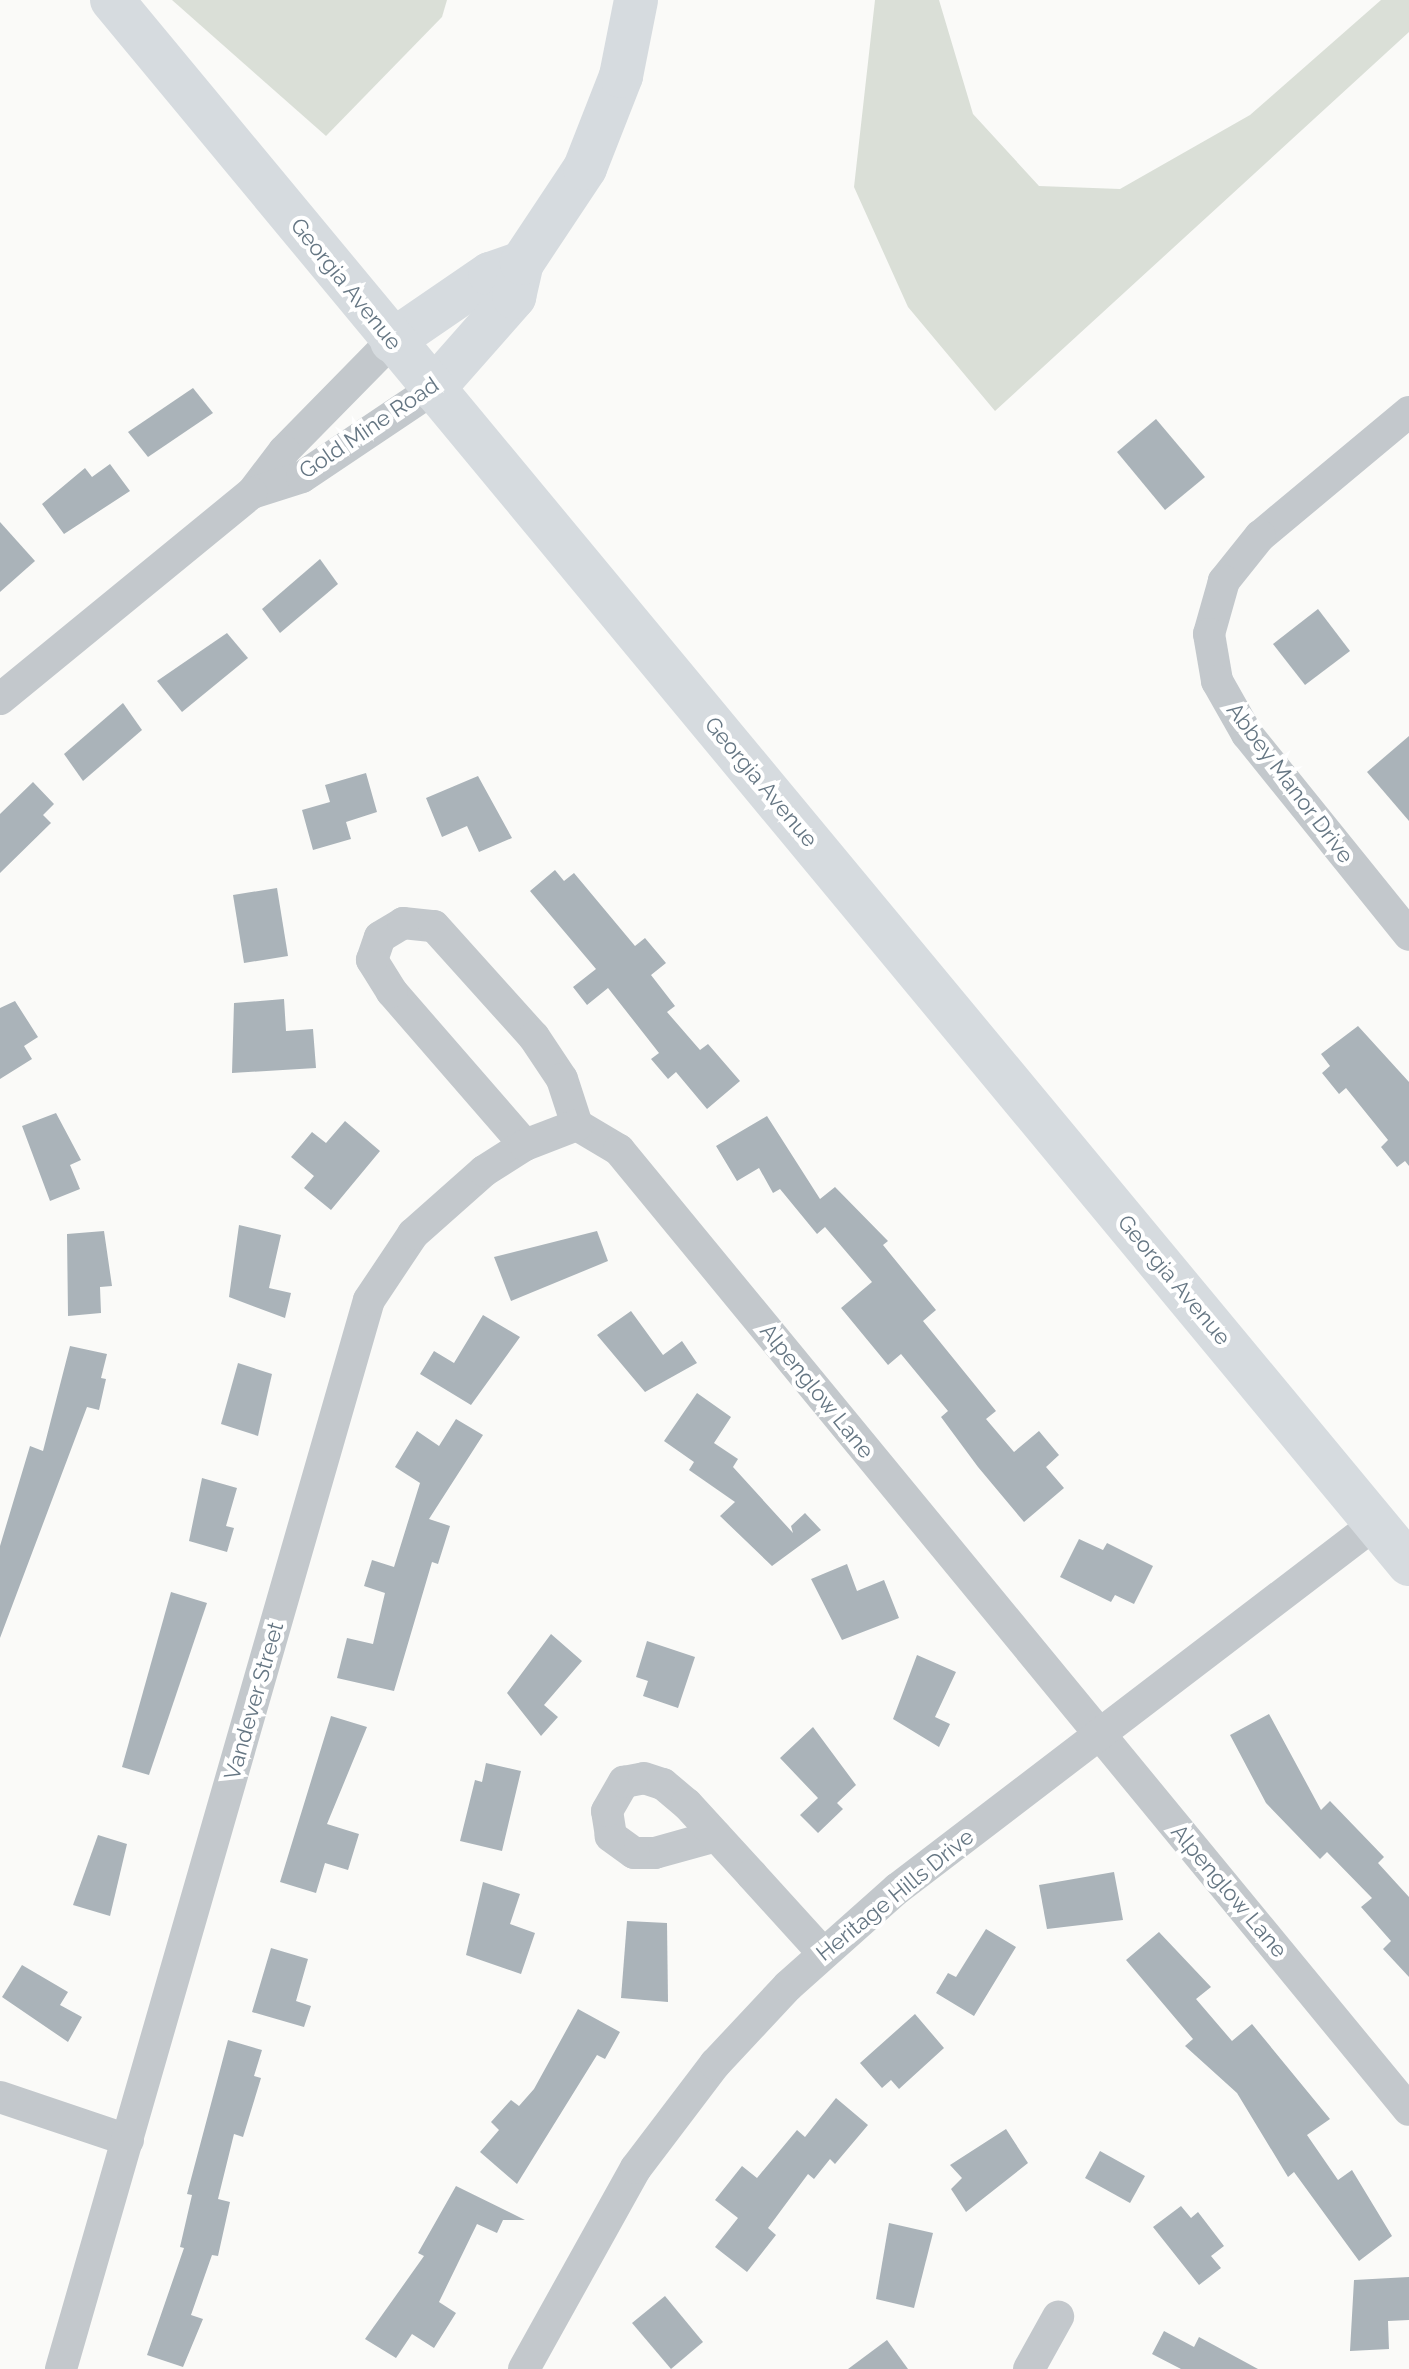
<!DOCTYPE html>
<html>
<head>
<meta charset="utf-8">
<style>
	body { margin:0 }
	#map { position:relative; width:1409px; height:2369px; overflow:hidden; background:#fafaf8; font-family:Raleway,sans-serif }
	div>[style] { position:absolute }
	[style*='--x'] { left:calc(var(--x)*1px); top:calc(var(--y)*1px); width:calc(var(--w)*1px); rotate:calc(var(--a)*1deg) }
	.green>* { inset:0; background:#dadfd7 }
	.building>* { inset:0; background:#aab3b9 }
	.street>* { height:32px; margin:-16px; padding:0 16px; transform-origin:16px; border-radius:16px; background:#c3c8cc }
	.secondary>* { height:44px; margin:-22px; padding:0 22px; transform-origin:22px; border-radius:22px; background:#d6dbdf }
	.primary>* { height:44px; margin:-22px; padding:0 22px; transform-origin:22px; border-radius:22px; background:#d6dbdf }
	span { translate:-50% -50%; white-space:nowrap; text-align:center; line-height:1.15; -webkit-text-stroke:8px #fff; paint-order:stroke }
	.street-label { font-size:22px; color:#657683 }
</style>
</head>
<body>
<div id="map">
	<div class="green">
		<div style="clip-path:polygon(172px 0,447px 0,442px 17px,326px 136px)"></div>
		<div style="clip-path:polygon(875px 0,939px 0,973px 114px,1039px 186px,1120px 189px,1250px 115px,1381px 0,1409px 0,1409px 32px,995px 411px,908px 307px,854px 187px)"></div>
	</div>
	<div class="building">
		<div style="clip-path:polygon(193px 388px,213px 413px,148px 457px,128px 432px)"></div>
		<div style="clip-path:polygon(1156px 419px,1205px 477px,1165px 510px,1117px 452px)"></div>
		<div style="clip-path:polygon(110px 464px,130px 491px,64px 534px,42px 504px,85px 468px,92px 477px)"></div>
		<div style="clip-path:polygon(0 522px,35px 561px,0 592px)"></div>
		<div style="clip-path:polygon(320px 559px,338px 584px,280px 633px,262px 609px)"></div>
		<div style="clip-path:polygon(1318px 609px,1350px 651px,1305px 685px,1273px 644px)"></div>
		<div style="clip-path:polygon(227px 633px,248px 658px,182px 712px,157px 681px)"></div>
		<div style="clip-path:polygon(123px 703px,142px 730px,83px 781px,64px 754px)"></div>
		<div style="clip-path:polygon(1409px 736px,1409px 821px,1367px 772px)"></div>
		<div style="clip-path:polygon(366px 773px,377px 812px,346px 822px,351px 839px,313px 850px,302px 810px,330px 802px,325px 785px)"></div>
		<div style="clip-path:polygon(478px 776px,512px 838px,479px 852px,467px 826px,442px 837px,426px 798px)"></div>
		<div style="clip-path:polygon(33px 782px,54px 804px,43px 815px,51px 823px,0 873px,0 814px)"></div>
		<div style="clip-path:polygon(555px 870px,564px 881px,574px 873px,635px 946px,645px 938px,666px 963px,651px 975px,675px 1006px,667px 1012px,700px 1050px,708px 1044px,740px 1081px,707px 1109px,676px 1072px,668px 1079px,651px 1059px,659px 1053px,608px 988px,587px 1005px,573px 987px,596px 969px,530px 891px)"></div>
		<div style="clip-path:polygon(277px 888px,288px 956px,244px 963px,233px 895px)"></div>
		<div style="clip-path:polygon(284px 999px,286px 1031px,313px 1029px,316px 1068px,232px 1073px,234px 1003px)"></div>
		<div style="clip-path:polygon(15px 1001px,38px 1037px,24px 1046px,32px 1059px,0 1079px,0 1008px)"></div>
		<div style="clip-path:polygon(1358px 1026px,1409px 1082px,1409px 1166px,1405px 1161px,1397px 1167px,1381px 1147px,1388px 1140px,1346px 1088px,1339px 1094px,1322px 1073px,1330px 1066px,1321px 1054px)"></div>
		<div style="clip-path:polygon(56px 1113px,81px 1160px,70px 1165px,80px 1189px,50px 1201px,22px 1126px)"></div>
		<div style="clip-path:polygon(767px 1116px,820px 1199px,835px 1187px,888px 1241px,883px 1245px,936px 1310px,923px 1321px,996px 1411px,986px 1419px,1014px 1452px,1039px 1431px,1059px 1455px,1046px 1467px,1064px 1488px,1024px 1522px,978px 1467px,941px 1417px,948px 1411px,901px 1354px,888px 1365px,841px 1308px,872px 1282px,825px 1227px,817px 1234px,780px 1189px,773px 1193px,759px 1168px,737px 1181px,716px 1146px)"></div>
		<div style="clip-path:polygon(345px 1121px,380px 1151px,331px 1210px,304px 1188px,314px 1176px,291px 1157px,312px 1132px,326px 1143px)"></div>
		<div style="clip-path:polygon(239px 1225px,281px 1235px,269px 1288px,291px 1293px,285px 1318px,229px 1297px)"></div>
		<div style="clip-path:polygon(104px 1231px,112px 1286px,100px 1287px,101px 1313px,68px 1316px,67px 1234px)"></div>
		<div style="clip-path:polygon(597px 1231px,608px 1261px,511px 1301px,494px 1257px)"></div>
		<div style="clip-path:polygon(631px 1311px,663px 1355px,682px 1341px,697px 1363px,645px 1392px,597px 1335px)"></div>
		<div style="clip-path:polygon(483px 1315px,520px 1337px,471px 1405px,420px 1374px,434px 1351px,454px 1363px)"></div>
		<div style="clip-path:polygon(70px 1346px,107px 1354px,101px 1378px,106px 1379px,99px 1410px,87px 1407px,0 1638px,0 1546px,30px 1446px,43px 1451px)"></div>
		<div style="clip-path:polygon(238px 1363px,272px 1374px,258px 1436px,221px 1424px)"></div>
		<div style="clip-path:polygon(697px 1393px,731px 1417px,714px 1443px,738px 1459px,733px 1467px,793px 1533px,791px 1526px,805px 1513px,821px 1530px,772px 1566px,720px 1516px,735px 1502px,689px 1470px,694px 1462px,664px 1441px)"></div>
		<div style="clip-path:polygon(456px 1419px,483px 1435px,429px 1519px,450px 1526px,438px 1564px,432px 1562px,394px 1691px,337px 1678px,347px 1638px,373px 1644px,385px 1593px,364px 1586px,372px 1560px,394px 1567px,420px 1483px,395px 1467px,417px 1431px,439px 1446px)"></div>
		<div style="clip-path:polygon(202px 1478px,237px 1488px,226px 1526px,234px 1528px,227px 1552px,189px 1541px)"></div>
		<div style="clip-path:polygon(1079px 1539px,1103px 1550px,1107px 1543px,1153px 1566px,1134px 1604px,1115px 1595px,1111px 1602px,1060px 1577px)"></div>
		<div style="clip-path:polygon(847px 1564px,857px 1591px,884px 1580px,899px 1618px,842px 1640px,811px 1579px)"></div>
		<div style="clip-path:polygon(171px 1592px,207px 1603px,149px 1775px,122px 1767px)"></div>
		<div style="clip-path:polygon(551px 1634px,582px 1661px,544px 1705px,558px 1717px,541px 1736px,507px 1693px)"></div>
		<div style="clip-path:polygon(647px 1641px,695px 1657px,678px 1708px,643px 1696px,648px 1681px,636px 1677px)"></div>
		<div style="clip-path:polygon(917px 1655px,956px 1672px,935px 1717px,950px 1724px,939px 1747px,893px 1719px)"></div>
		<div style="clip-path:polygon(1269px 1714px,1321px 1810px,1330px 1801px,1384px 1857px,1378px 1863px,1409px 1897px,1409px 1977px,1383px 1949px,1391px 1941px,1361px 1907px,1372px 1898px,1327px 1852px,1320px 1859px,1266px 1803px,1230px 1735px)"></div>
		<div style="clip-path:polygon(331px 1716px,367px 1727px,327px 1824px,359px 1834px,348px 1870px,325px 1863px,316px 1893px,280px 1882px)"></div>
		<div style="clip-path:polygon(813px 1727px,856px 1785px,837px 1803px,843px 1809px,818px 1833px,800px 1815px,818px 1798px,780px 1758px)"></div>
		<div style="clip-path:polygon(486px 1763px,521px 1771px,502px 1851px,460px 1841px,475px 1780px,482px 1782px)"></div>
		<div style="clip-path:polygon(98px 1835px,127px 1844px,110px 1916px,73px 1905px)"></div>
		<div style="clip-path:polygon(1114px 1872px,1123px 1920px,1047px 1929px,1039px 1885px)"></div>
		<div style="clip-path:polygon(483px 1882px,520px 1894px,510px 1924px,535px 1933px,521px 1974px,466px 1955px)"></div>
		<div style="clip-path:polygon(627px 1921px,667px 1923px,668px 2002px,621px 1998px)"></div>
		<div style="clip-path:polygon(986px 1929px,1016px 1947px,974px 2016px,936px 1993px,948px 1973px,956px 1977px)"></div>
		<div style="clip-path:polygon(1159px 1932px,1211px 1987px,1196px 1999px,1232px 2041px,1252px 2024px,1330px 2119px,1307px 2135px,1338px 2180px,1352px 2170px,1392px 2236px,1359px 2261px,1294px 2172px,1288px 2177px,1237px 2093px,1185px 2046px,1193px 2039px,1126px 1960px)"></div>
		<div style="clip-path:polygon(271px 1948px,308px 1959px,296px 2001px,311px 2006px,304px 2027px,252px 2012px)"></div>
		<div style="clip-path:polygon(22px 1965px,68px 1992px,60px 2005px,82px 2017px,68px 2042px,2px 1997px)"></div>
		<div style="clip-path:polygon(578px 2009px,620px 2032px,605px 2059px,597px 2055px,517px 2184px,480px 2152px,499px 2130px,491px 2122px,511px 2100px,519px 2106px,534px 2089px)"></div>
		<div style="clip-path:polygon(915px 2014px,944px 2048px,899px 2089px,891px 2080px,882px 2088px,860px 2063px)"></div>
		<div style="clip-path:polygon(228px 2040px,262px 2050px,254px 2076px,261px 2078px,243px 2137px,234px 2134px,218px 2199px,230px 2202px,218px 2256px,212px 2255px,191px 2315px,203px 2319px,183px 2367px,147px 2355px,184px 2248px,180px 2247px,192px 2195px,187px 2194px)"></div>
		<div style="clip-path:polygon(836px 2098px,868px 2125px,835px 2164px,830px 2159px,814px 2179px,808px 2174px,768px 2228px,776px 2235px,747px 2272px,715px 2247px,738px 2218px,715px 2200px,742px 2166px,757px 2178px,797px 2130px,805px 2137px)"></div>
		<div style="clip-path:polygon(1006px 2129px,1028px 2163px,966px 2212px,951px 2189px,962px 2178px,950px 2165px)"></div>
		<div style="clip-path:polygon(1100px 2151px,1145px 2176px,1130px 2203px,1085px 2178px)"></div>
		<div style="clip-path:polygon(456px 2186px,525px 2220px,503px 2220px,497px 2233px,477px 2224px,439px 2302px,456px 2313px,434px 2348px,412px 2334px,396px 2358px,365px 2339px,424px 2256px,418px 2253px)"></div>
		<div style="clip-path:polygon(1181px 2206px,1191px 2218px,1198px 2212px,1224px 2246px,1211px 2256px,1221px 2268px,1199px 2285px,1153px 2227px)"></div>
		<div style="clip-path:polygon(889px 2223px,933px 2233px,914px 2308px,876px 2299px)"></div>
		<div style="clip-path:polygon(1409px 2277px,1409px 2320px,1388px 2321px,1389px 2349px,1350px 2351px,1354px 2280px)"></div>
		<div style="clip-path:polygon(665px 2296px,703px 2342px,671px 2369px,632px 2323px)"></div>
		<div style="clip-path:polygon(1164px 2331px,1194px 2347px,1199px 2337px,1258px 2369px,1181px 2369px,1152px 2354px)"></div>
		<div style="clip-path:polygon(887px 2340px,908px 2369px,848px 2369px)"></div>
	</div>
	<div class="street">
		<div style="--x:392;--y:341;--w:154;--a:134.5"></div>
		<div style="--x:284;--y:451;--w:53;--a:127.3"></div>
		<div style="--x:252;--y:493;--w:52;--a:-17.7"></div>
		<div style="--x:302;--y:477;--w:158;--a:-33.9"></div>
		<div style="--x:1409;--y:412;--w:194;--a:140.2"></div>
		<div style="--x:1260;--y:536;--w:58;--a:128.7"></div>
		<div style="--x:1224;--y:581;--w:55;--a:105.8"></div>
		<div style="--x:1209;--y:634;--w:48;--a:80.3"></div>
		<div style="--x:1217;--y:681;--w:61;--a:60.5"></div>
		<div style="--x:1247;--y:734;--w:258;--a:51.1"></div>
		<div style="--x:0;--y:699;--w:325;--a:-39.3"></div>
		<div style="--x:525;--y:1145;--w:203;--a:-131"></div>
		<div style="--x:392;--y:992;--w:38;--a:-122"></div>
		<div style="--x:372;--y:960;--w:24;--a:-71"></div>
		<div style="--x:380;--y:937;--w:27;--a:-31"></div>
		<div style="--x:403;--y:923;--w:31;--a:6"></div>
		<div style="--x:434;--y:926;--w:149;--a:48"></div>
		<div style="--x:534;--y:1037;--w:50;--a:56.3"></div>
		<div style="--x:562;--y:1079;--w:48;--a:71.9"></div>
		<div style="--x:577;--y:1125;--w:49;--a:30.8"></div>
		<div style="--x:619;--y:1150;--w:1243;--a:50.55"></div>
		<div style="--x:716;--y:1836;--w:63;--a:164.4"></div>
		<div style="--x:655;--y:1853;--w:21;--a:180"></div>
		<div style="--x:634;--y:1853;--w:29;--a:-144"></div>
		<div style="--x:611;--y:1836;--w:25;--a:-99"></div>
		<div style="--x:607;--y:1811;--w:34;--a:-60"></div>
		<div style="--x:624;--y:1782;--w:20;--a:-11"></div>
		<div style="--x:644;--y:1778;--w:20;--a:18"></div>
		<div style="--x:663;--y:1784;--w:31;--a:40"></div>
		<div style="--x:687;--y:1804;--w:96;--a:47.5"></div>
		<div style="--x:752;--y:1875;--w:104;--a:47.7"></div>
		<div style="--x:0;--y:2097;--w:135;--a:18.6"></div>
		<div style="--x:61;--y:2369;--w:1112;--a:-73.93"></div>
		<div style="--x:369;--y:1300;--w:79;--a:-56.3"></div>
		<div style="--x:413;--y:1234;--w:95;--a:-41.6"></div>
		<div style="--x:484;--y:1171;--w:49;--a:-32.4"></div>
		<div style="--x:525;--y:1145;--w:56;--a:-21"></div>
		<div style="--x:524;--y:2369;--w:230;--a:-60.9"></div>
		<div style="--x:636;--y:2168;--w:131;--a:-52.8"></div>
		<div style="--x:715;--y:2064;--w:107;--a:-46.9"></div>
		<div style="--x:788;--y:1986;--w:146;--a:-41.7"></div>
		<div style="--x:897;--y:1889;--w:603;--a:-37.38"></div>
		<div style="--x:1029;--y:2369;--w:60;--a:-60.9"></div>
	</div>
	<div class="secondary">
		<div style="--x:392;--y:341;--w:119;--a:-34.4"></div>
		<div style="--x:490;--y:274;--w:34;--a:-19"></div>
		<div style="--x:433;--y:389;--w:123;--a:-48.6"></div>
		<div style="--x:514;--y:297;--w:35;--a:-77"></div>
		<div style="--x:522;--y:263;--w:114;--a:-56.4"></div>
		<div style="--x:585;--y:168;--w:99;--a:-68.6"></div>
		<div style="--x:621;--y:76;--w:77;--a:-78.8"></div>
	</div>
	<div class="primary">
		<div style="--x:112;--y:0;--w:2032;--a:50.33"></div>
	</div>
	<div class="street-label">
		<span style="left:346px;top:284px;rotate:51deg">Georgia Avenue</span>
		<span style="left:369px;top:428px;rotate:-34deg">Gold Mine Road</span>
		<span style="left:761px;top:782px;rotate:50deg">Georgia Avenue</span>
		<span style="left:1290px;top:783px;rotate:53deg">Abbey Manor Drive</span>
		<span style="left:1174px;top:1280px;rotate:50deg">Georgia Avenue</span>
		<span style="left:817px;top:1391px;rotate:51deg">Alpenglow Lane</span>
		<span style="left:254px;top:1701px;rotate:-74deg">Vandever Street</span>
		<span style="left:1229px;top:1891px;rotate:50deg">Alpenglow Lane</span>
		<span style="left:895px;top:1895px;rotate:-39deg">Heritage Hills Drive</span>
	</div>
</div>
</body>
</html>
